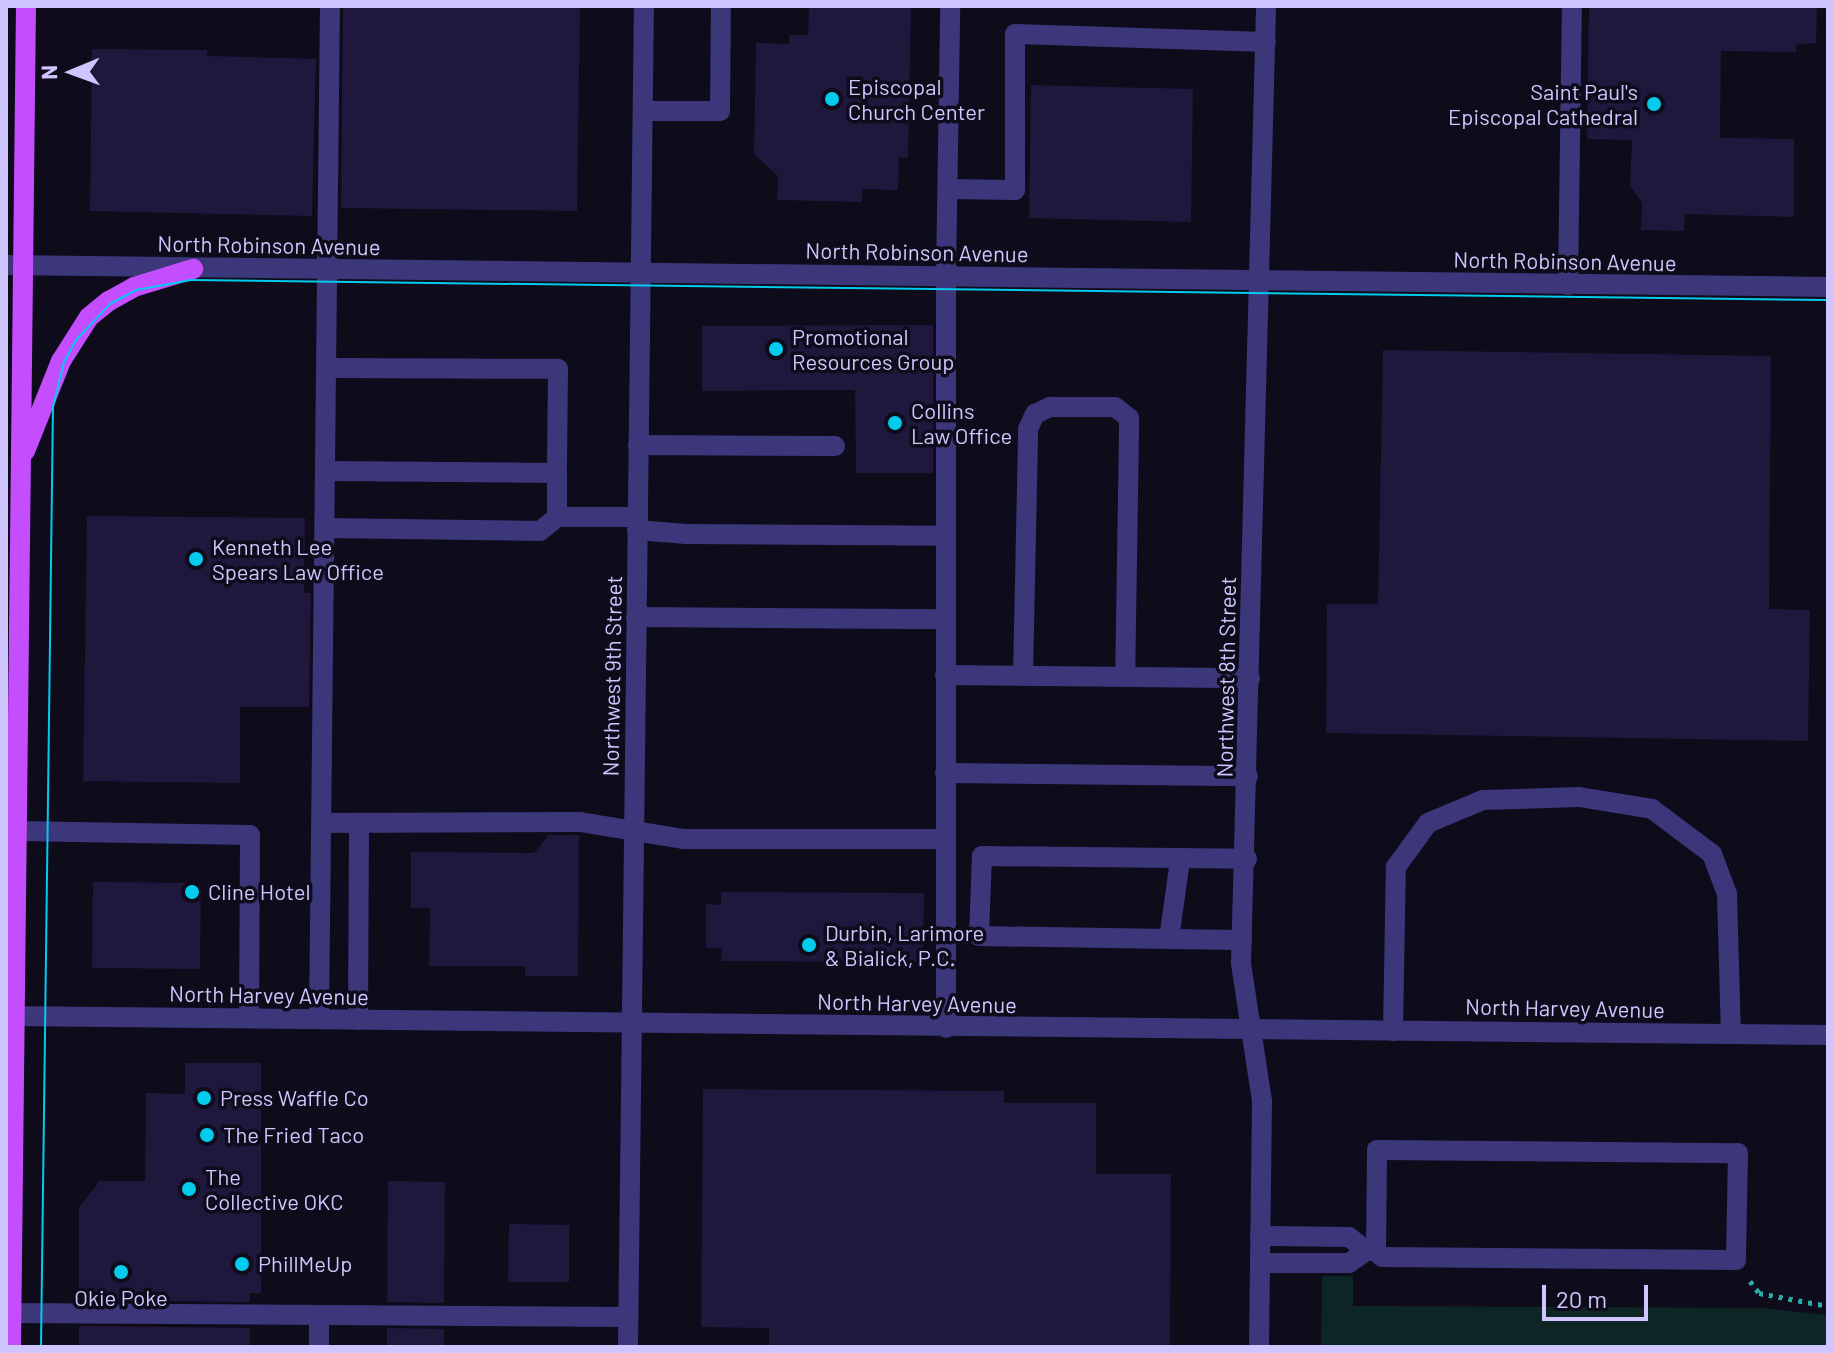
<!DOCTYPE html>
<html>
<head>
<meta charset="utf-8">
<style>
	body { margin:0 }
	#map { position:relative; width:1834px; height:1353px; overflow:hidden; background:#0e0b1b; font-family:Barlow,sans-serif }
	div>[style] { position:absolute }
	[style*='--x'] { left:calc(var(--x)*1px); top:calc(var(--y)*1px); width:calc(var(--w)*1px); rotate:calc(var(--a)*1deg) }
	.green>* { inset:0; background:#0e2525 }
	.building>* { inset:0; background:#20173c }
	.path>* { height:5px; margin-top:-2.5px; transform-origin:0; background:repeating-linear-gradient(90deg,#2daba9 0 4px,transparent 0 10px) }
	.minor>* { height:20px; margin:-10px; padding:0 10px; transform-origin:10px; border-radius:10px; background:#3c367a }
	.major>* { height:20px; margin:-10px; padding:0 10px; transform-origin:10px; border-radius:10px; background:#c44dfe }
	.tram>* { height:2px; margin:-1px; padding:0 1px; transform-origin:1px; border-radius:1px; background:#02cbee }
	.dots>* { width:22px; height:22px; translate:-50% -50%; box-sizing:border-box; border:4px solid #0e0b1b; border-radius:50% }
	span { translate:-50% -50%; white-space:nowrap; text-align:center; line-height:1.15; -webkit-text-stroke:7px #0e0b1b; paint-order:stroke }
	.poi-label { font-size:22px; color:#cfc6ff }
	.left { translate:0 -50%; text-align:left }
	.right { translate:-100% -50%; text-align:right }
	.street-label { font-size:22px; color:#cfc6ff }
	.frame { position:absolute; inset:0; border:8px solid #cfc6ff; pointer-events:none }
	.north { position:absolute; left:32px; top:32px; width:80px; height:80px; -webkit-text-stroke:6px #0e0b1b; paint-order:stroke; rotate:269deg; font-size:22px; font-weight:700; line-height:32px; text-align:center; color:#cfc6ff }
	.north::after { content:''; display:block; margin:auto; width:28px; height:36px; background:#cfc6ff; clip-path:polygon(50% 0,100% 100%,50% 72%,0 100%) }
	.scale { position:absolute; left:1542px; top:1285px; width:106px; height:36px; box-sizing:border-box; border:4px solid #cfc6ff; border-top:0; padding-left:10px; font-size:24px; line-height:28px; white-space:nowrap; color:#cfc6ff; -webkit-text-stroke:6px #0e0b1b; paint-order:stroke }
</style>
</head>
<body>
<div id="map">
	<div class="green">
		<div style="clip-path:polygon(1322px 1276px,1353px 1276px,1353px 1306px,1761px 1308px,1827px 1315px,1827px 1347px,1321px 1347px)"></div>
	</div>
	<div class="building">
		<div style="clip-path:polygon(343px 6px,580px 6px,577px 211px,341px 208px)"></div>
		<div style="clip-path:polygon(809px 6px,911px 6px,908px 158px,899px 157px,898px 190px,862px 189px,862px 202px,777px 200px,778px 176px,754px 154px,756px 43px,789px 44px,789px 35px,808px 35px)"></div>
		<div style="clip-path:polygon(1589px 6px,1817px 6px,1816px 43px,1796px 45px,1796px 52px,1721px 51px,1720px 138px,1794px 139px,1794px 217px,1685px 214px,1684px 231px,1641px 230px,1642px 203px,1630px 186px,1632px 140px,1587px 139px)"></div>
		<div style="clip-path:polygon(92px 49px,207px 50px,207px 56px,316px 59px,312px 216px,90px 211px)"></div>
		<div style="clip-path:polygon(1031px 85px,1193px 89px,1191px 222px,1029px 218px)"></div>
		<div style="clip-path:polygon(933px 325px,933px 473px,856px 473px,855px 390px,702px 391px,702px 326px)"></div>
		<div style="clip-path:polygon(1383px 350px,1771px 356px,1769px 609px,1810px 610px,1808px 741px,1326px 733px,1327px 604px,1378px 604px)"></div>
		<div style="clip-path:polygon(87px 516px,305px 518px,304px 593px,311px 593px,309px 707px,240px 707px,240px 783px,83px 781px)"></div>
		<div style="clip-path:polygon(549px 835px,579px 835px,578px 976px,525px 976px,525px 966px,429px 966px,430px 908px,411px 908px,411px 852px,534px 853px)"></div>
		<div style="clip-path:polygon(93px 882px,201px 883px,200px 969px,92px 968px)"></div>
		<div style="clip-path:polygon(721px 892px,924px 893px,923px 962px,721px 961px,722px 948px,706px 948px,706px 904px,721px 905px)"></div>
		<div style="clip-path:polygon(185px 1063px,261px 1063px,261px 1293px,250px 1293px,250px 1302px,79px 1300px,79px 1207px,100px 1181px,145px 1181px,146px 1093px,185px 1094px)"></div>
		<div style="clip-path:polygon(703px 1089px,1004px 1091px,1004px 1103px,1096px 1103px,1096px 1174px,1171px 1174px,1170px 1347px,769px 1347px,769px 1328px,701px 1327px)"></div>
		<div style="clip-path:polygon(388px 1181px,445px 1182px,444px 1303px,387px 1302px)"></div>
		<div style="clip-path:polygon(509px 1224px,569px 1225px,569px 1282px,508px 1282px)"></div>
		<div style="clip-path:polygon(79px 1326px,250px 1328px,250px 1347px,79px 1347px)"></div>
		<div style="clip-path:polygon(387px 1328px,444px 1329px,444px 1347px,387px 1347px)"></div>
	</div>
	<div class="path">
		<div style="--x:1750;--y:1281;--w:15;--a:53"></div>
		<div style="--x:1759;--y:1293;--w:70;--a:10.7"></div>
	</div>
	<div class="minor">
		<div style="--x:644;--y:111;--w:76;--a:0"></div>
		<div style="--x:720;--y:111;--w:105;--a:-89.5"></div>
		<div style="--x:948;--y:189;--w:67;--a:0.9"></div>
		<div style="--x:1015;--y:190;--w:156;--a:-90"></div>
		<div style="--x:1015;--y:34;--w:251;--a:1.8"></div>
		<div style="--x:6;--y:265;--w:1822;--a:0.69"></div>
		<div style="--x:1568;--y:285;--w:279;--a:-89.2"></div>
		<div style="--x:328;--y:368;--w:230;--a:0.2"></div>
		<div style="--x:558;--y:369;--w:104;--a:90.6"></div>
		<div style="--x:638;--y:445;--w:197;--a:0.3"></div>
		<div style="--x:327;--y:471;--w:230;--a:0.5"></div>
		<div style="--x:557;--y:473;--w:44;--a:90"></div>
		<div style="--x:557;--y:517;--w:81;--a:0"></div>
		<div style="--x:326;--y:528;--w:214;--a:0.8"></div>
		<div style="--x:540;--y:531;--w:22;--a:-39"></div>
		<div style="--x:637;--y:530;--w:49;--a:4.7"></div>
		<div style="--x:686;--y:534;--w:260;--a:0.4"></div>
		<div style="--x:636;--y:617;--w:309;--a:0.4"></div>
		<div style="--x:945;--y:675;--w:305;--a:0.6"></div>
		<div style="--x:1023;--y:676;--w:247;--a:-88.8"></div>
		<div style="--x:1028;--y:429;--w:17;--a:-65"></div>
		<div style="--x:1035;--y:414;--w:17;--a:-25"></div>
		<div style="--x:1050;--y:407;--w:65;--a:0"></div>
		<div style="--x:1115;--y:407;--w:18;--a:38"></div>
		<div style="--x:1129;--y:418;--w:14;--a:90"></div>
		<div style="--x:1129;--y:432;--w:245;--a:90.9"></div>
		<div style="--x:945;--y:773;--w:303;--a:0.6"></div>
		<div style="--x:322;--y:823;--w:258;--a:-0.2"></div>
		<div style="--x:580;--y:822;--w:104;--a:9.4"></div>
		<div style="--x:683;--y:839;--w:262;--a:0"></div>
		<div style="--x:16;--y:831;--w:234;--a:1"></div>
		<div style="--x:250;--y:835;--w:183;--a:90.3"></div>
		<div style="--x:1180;--y:860;--w:80;--a:97.9"></div>
		<div style="--x:1169;--y:939;--w:190;--a:-179.1"></div>
		<div style="--x:979;--y:936;--w:80;--a:-87.9"></div>
		<div style="--x:982;--y:856;--w:265;--a:0.6"></div>
		<div style="--x:1169;--y:939;--w:73;--a:0.8"></div>
		<div style="--x:6;--y:1016;--w:1822;--a:0.6"></div>
		<div style="--x:319;--y:1019;--w:1013;--a:-89.38"></div>
		<div style="--x:358;--y:1020;--w:197;--a:-89.7"></div>
		<div style="--x:946;--y:1028;--w:753;--a:-90"></div>
		<div style="--x:946;--y:275;--w:269;--a:-89.1"></div>
		<div style="--x:1393;--y:1031;--w:164;--a:-89"></div>
		<div style="--x:1396;--y:867;--w:54;--a:-54"></div>
		<div style="--x:1428;--y:823;--w:60;--a:-22.7"></div>
		<div style="--x:1483;--y:800;--w:96;--a:-1.8"></div>
		<div style="--x:1579;--y:797;--w:74;--a:9.3"></div>
		<div style="--x:1652;--y:809;--w:75;--a:36.9"></div>
		<div style="--x:1712;--y:854;--w:43;--a:69.4"></div>
		<div style="--x:1727;--y:894;--w:140;--a:88.4"></div>
		<div style="--x:1377;--y:1150;--w:361;--a:0.5"></div>
		<div style="--x:1738;--y:1153;--w:107;--a:91.1"></div>
		<div style="--x:1736;--y:1260;--w:354;--a:-179.5"></div>
		<div style="--x:1382;--y:1257;--w:8;--a:-135"></div>
		<div style="--x:1376;--y:1251;--w:101;--a:-89.4"></div>
		<div style="--x:1260;--y:1236;--w:89;--a:0.6"></div>
		<div style="--x:1349;--y:1237;--w:22;--a:39"></div>
		<div style="--x:1366;--y:1251;--w:10;--a:0"></div>
		<div style="--x:1260;--y:1263;--w:89;--a:0"></div>
		<div style="--x:1349;--y:1263;--w:21;--a:-35"></div>
		<div style="--x:11;--y:1313;--w:617;--a:0.37"></div>
		<div style="--x:319;--y:1347;--w:32;--a:-90"></div>
		<div style="--x:628;--y:1347;--w:1341;--a:-89.32"></div>
		<div style="--x:1259;--y:1347;--w:246;--a:-89.3"></div>
		<div style="--x:1262;--y:1101;--w:140;--a:-98.7"></div>
		<div style="--x:1241;--y:963;--w:957;--a:-88.5"></div>
	</div>
	<div class="major">
		<div style="--x:25;--y:451;--w:97;--a:-68.2"></div>
		<div style="--x:61;--y:361;--w:52;--a:-57.5"></div>
		<div style="--x:89;--y:317;--w:26;--a:-39"></div>
		<div style="--x:109;--y:301;--w:29;--a:-29"></div>
		<div style="--x:134;--y:287;--w:62;--a:-17"></div>
		<div style="--x:11;--y:1347;--w:1341;--a:-89.36"></div>
	</div>
	<div class="tram">
		<div style="--x:41;--y:1347;--w:940;--a:-89.27"></div>
		<div style="--x:53;--y:407;--w:46;--a:-76.3"></div>
		<div style="--x:64;--y:362;--w:26;--a:-61"></div>
		<div style="--x:77;--y:339;--w:48;--a:-46.7"></div>
		<div style="--x:110;--y:304;--w:30;--a:-28"></div>
		<div style="--x:136;--y:290;--w:56;--a:-10.3"></div>
		<div style="--x:191;--y:280;--w:1637;--a:0.7"></div>
	</div>
	<div class="dots">
		<div style="left:832px;top:99px;background:#02cbee"></div>
		<div style="left:1654px;top:104px;background:#02cbee"></div>
		<div style="left:776px;top:349px;background:#02cbee"></div>
		<div style="left:895px;top:423px;background:#02cbee"></div>
		<div style="left:196px;top:559px;background:#02cbee"></div>
		<div style="left:192px;top:892px;background:#02cbee"></div>
		<div style="left:809px;top:945px;background:#02cbee"></div>
		<div style="left:204px;top:1098px;background:#02cbee"></div>
		<div style="left:207px;top:1135px;background:#02cbee"></div>
		<div style="left:189px;top:1189px;background:#02cbee"></div>
		<div style="left:242px;top:1264px;background:#02cbee"></div>
		<div style="left:121px;top:1272px;background:#02cbee"></div>
	</div>
	<div class="poi-label">
		<span class="left" style="left:848px;top:99px">Episcopal<br>Church Center</span>
		<span class="right" style="left:1638px;top:104px">Saint Paul's<br>Episcopal Cathedral</span>
		<span class="left" style="left:792px;top:349px">Promotional<br>Resources Group</span>
		<span class="left" style="left:911px;top:423px">Collins<br>Law Office</span>
		<span class="left" style="left:212px;top:559px">Kenneth Lee<br>Spears Law Office</span>
		<span class="left" style="left:208px;top:892px">Cline Hotel</span>
		<span class="left" style="left:825px;top:945px">Durbin, Larimore<br>&amp; Bialick, P.C.</span>
		<span class="left" style="left:220px;top:1098px">Press Waffle Co</span>
		<span class="left" style="left:223px;top:1135px">The Fried Taco</span>
		<span class="left" style="left:205px;top:1189px">The<br>Collective OKC</span>
		<span class="left" style="left:258px;top:1264px">PhillMeUp</span>
		<span style="left:121px;top:1298px">Okie Poke</span>
	</div>
	<div class="street-label">
		<span style="left:269px;top:245px;rotate:1deg">North Robinson Avenue</span>
		<span style="left:917px;top:252px;rotate:1deg">North Robinson Avenue</span>
		<span style="left:1565px;top:261px;rotate:1deg">North Robinson Avenue</span>
		<span style="left:612px;top:676px;rotate:-89deg">Northwest 9th Street</span>
		<span style="left:1226px;top:677px;rotate:-89deg">Northwest 8th Street</span>
		<span style="left:269px;top:995px;rotate:1deg">North Harvey Avenue</span>
		<span style="left:917px;top:1003px;rotate:1deg">North Harvey Avenue</span>
		<span style="left:1565px;top:1008px;rotate:1deg">North Harvey Avenue</span>
	</div>
	<div class="frame"></div>
	<div class="north">N</div>
	<div class="scale">20 m</div>
</div>
</body>
</html>
